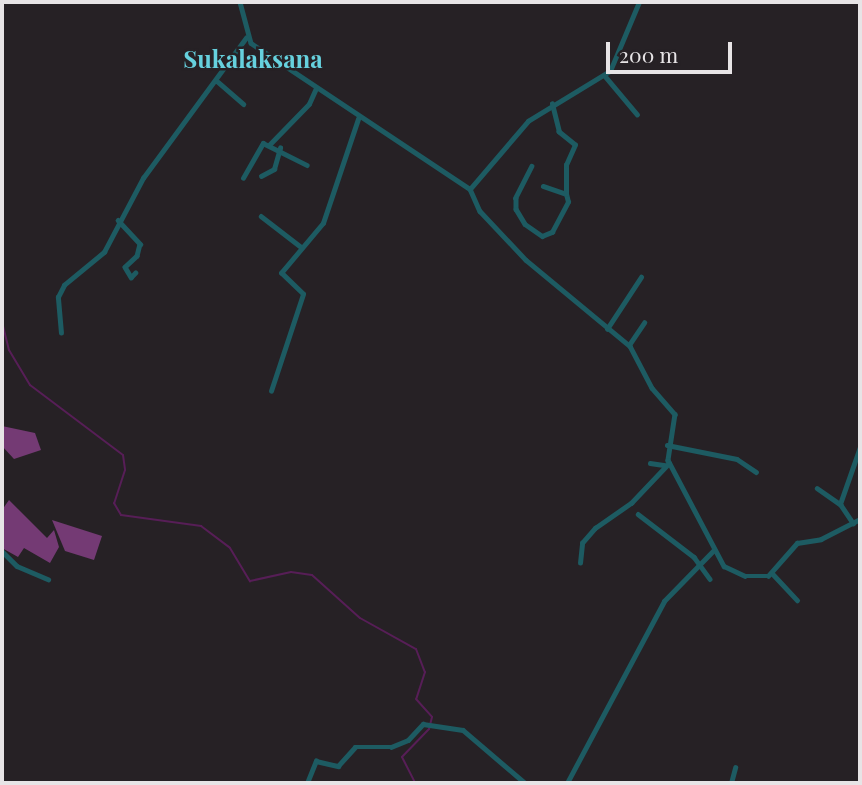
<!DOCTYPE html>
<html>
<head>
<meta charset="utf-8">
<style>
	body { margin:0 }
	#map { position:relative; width:862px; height:785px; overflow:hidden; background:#262125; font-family:"Playfair Display",serif }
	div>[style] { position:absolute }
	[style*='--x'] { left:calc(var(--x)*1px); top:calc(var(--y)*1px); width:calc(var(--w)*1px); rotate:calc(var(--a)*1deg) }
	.forest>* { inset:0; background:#743a74 }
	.stream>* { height:2px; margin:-1px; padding:0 1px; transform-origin:1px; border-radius:1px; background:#571e57 }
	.minor>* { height:4.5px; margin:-2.25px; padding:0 2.25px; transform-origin:2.25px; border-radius:2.25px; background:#1d5b62 }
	span { translate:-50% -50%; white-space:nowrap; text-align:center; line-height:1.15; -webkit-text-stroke:5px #262125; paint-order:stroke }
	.quarter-label { font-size:24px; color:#66d1de; font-weight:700 }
	.frame { position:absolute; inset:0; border:4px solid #e7e4e6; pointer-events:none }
	.scale { position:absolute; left:606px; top:42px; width:126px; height:32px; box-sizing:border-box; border:4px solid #e7e4e6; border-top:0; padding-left:9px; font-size:21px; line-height:24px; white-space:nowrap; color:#e7e4e6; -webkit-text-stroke:5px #262125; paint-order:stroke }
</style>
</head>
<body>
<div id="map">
	<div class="forest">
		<div style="clip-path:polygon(2px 426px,35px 433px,41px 450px,14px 459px,2px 446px)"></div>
		<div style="clip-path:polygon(9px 500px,47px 538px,54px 530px,59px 547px,50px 563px,24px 548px,18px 557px,2px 548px,2px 510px)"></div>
		<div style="clip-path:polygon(52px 520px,102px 536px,94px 560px,65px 551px)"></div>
	</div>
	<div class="stream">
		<div style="--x:2;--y:322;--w:29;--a:76"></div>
		<div style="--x:9;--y:350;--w:41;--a:59"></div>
		<div style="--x:30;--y:385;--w:116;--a:37"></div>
		<div style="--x:123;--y:455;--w:15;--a:82"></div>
		<div style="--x:125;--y:470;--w:35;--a:108"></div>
		<div style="--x:114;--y:503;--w:14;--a:60"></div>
		<div style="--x:121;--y:515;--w:81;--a:7.8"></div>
		<div style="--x:201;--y:526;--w:36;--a:37"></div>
		<div style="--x:230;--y:548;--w:39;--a:59"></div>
		<div style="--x:250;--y:581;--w:42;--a:-12.4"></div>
		<div style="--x:291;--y:572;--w:21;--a:8"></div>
		<div style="--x:312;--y:575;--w:64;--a:41.9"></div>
		<div style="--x:360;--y:618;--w:64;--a:29"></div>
		<div style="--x:416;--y:649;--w:25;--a:69"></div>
		<div style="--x:425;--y:672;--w:28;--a:108"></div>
		<div style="--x:416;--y:699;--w:24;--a:48"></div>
		<div style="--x:432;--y:717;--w:12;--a:104"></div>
		<div style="--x:429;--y:729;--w:39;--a:134"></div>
		<div style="--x:402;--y:757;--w:29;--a:63"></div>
	</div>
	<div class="minor">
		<div style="--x:240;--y:2;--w:42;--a:75"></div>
		<div style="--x:251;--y:43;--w:263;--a:33.7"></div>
		<div style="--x:470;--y:189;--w:24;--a:66"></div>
		<div style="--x:480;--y:211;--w:67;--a:46.8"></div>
		<div style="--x:526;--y:260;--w:135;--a:39.6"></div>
		<div style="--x:630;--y:346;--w:47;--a:62.4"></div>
		<div style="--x:652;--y:388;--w:35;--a:49"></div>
		<div style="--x:675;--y:414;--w:47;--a:98.7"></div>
		<div style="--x:668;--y:460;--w:120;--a:62.2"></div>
		<div style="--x:724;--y:566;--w:23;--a:25"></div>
		<div style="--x:745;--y:576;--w:23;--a:0"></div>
		<div style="--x:768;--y:576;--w:44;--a:-48.7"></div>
		<div style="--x:797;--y:543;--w:24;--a:-9"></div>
		<div style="--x:821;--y:539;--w:44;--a:-27.1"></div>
		<div style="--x:605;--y:76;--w:50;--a:49.9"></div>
		<div style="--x:217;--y:81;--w:35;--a:41"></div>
		<div style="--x:269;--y:145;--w:57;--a:-45.7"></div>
		<div style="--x:309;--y:104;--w:17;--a:-66"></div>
		<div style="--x:532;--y:166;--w:36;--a:117"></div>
		<div style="--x:516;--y:198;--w:11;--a:90"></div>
		<div style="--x:516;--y:209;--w:17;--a:59"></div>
		<div style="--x:525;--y:224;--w:21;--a:35"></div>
		<div style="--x:542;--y:236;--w:11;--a:-22"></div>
		<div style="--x:552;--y:232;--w:34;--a:-62"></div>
		<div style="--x:568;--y:202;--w:8;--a:-104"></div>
		<div style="--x:261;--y:176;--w:15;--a:-28"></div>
		<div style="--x:274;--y:169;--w:22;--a:-74"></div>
		<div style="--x:243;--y:178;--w:40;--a:-60.3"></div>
		<div style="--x:263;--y:143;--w:49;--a:26.6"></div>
		<div style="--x:543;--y:186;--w:24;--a:19"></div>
		<div style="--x:566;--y:194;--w:29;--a:-90"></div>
		<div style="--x:566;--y:165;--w:22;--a:-66"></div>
		<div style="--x:575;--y:145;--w:21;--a:-141"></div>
		<div style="--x:559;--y:132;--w:29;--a:-104"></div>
		<div style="--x:470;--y:189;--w:89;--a:-49.5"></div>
		<div style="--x:528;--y:121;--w:96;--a:-31.4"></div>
		<div style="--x:610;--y:71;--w:75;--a:-67.2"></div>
		<div style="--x:261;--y:216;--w:49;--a:37.6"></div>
		<div style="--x:118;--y:220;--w:33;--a:47"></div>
		<div style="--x:140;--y:244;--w:12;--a:104"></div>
		<div style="--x:137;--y:256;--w:16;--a:137"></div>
		<div style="--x:125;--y:267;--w:12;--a:59"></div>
		<div style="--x:131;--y:277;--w:6;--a:-45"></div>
		<div style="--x:607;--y:329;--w:62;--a:-56.8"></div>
		<div style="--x:61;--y:333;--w:36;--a:-95"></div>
		<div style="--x:58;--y:297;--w:13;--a:-63"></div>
		<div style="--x:64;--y:285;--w:52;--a:-39.5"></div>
		<div style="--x:104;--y:252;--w:84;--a:-62.2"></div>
		<div style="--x:143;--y:178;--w:174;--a:-53.7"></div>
		<div style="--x:629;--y:345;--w:27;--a:-56"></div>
		<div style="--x:271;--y:391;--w:102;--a:-71.7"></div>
		<div style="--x:303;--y:294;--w:30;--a:-136"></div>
		<div style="--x:281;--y:273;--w:65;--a:-50"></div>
		<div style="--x:323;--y:223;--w:110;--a:-71.4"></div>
		<div style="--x:667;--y:445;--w:71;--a:11.3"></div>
		<div style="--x:737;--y:459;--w:23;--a:34"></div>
		<div style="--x:650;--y:463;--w:15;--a:8"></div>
		<div style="--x:817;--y:488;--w:29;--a:35"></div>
		<div style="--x:841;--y:505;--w:22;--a:56"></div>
		<div style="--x:840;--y:504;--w:60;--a:-70.7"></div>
		<div style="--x:638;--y:514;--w:71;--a:37.5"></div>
		<div style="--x:694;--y:557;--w:27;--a:54"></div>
		<div style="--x:2;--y:551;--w:21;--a:45"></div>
		<div style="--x:17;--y:566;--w:34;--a:23"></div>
		<div style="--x:580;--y:563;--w:20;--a:-84"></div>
		<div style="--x:582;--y:543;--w:20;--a:-49"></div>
		<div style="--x:595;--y:528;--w:44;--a:-34.8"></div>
		<div style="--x:631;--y:503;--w:55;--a:-46.5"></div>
		<div style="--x:772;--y:573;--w:37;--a:47"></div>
		<div style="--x:307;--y:783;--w:24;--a:-68"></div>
		<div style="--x:316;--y:761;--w:23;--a:13"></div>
		<div style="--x:338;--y:766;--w:25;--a:-48"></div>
		<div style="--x:355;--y:747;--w:36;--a:0"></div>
		<div style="--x:391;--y:747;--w:18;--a:-22"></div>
		<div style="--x:408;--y:740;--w:22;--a:-47"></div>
		<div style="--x:423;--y:724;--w:40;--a:8.5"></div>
		<div style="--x:463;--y:730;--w:82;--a:40.5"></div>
		<div style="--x:567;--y:783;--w:206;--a:-61.9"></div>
		<div style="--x:664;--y:601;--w:70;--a:-45.6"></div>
		<div style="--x:731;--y:783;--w:16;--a:-75"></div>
	</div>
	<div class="quarter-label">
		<span style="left:253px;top:59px">Sukalaksana</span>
	</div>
	<div class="frame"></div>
	<div class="scale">200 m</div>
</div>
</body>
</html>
